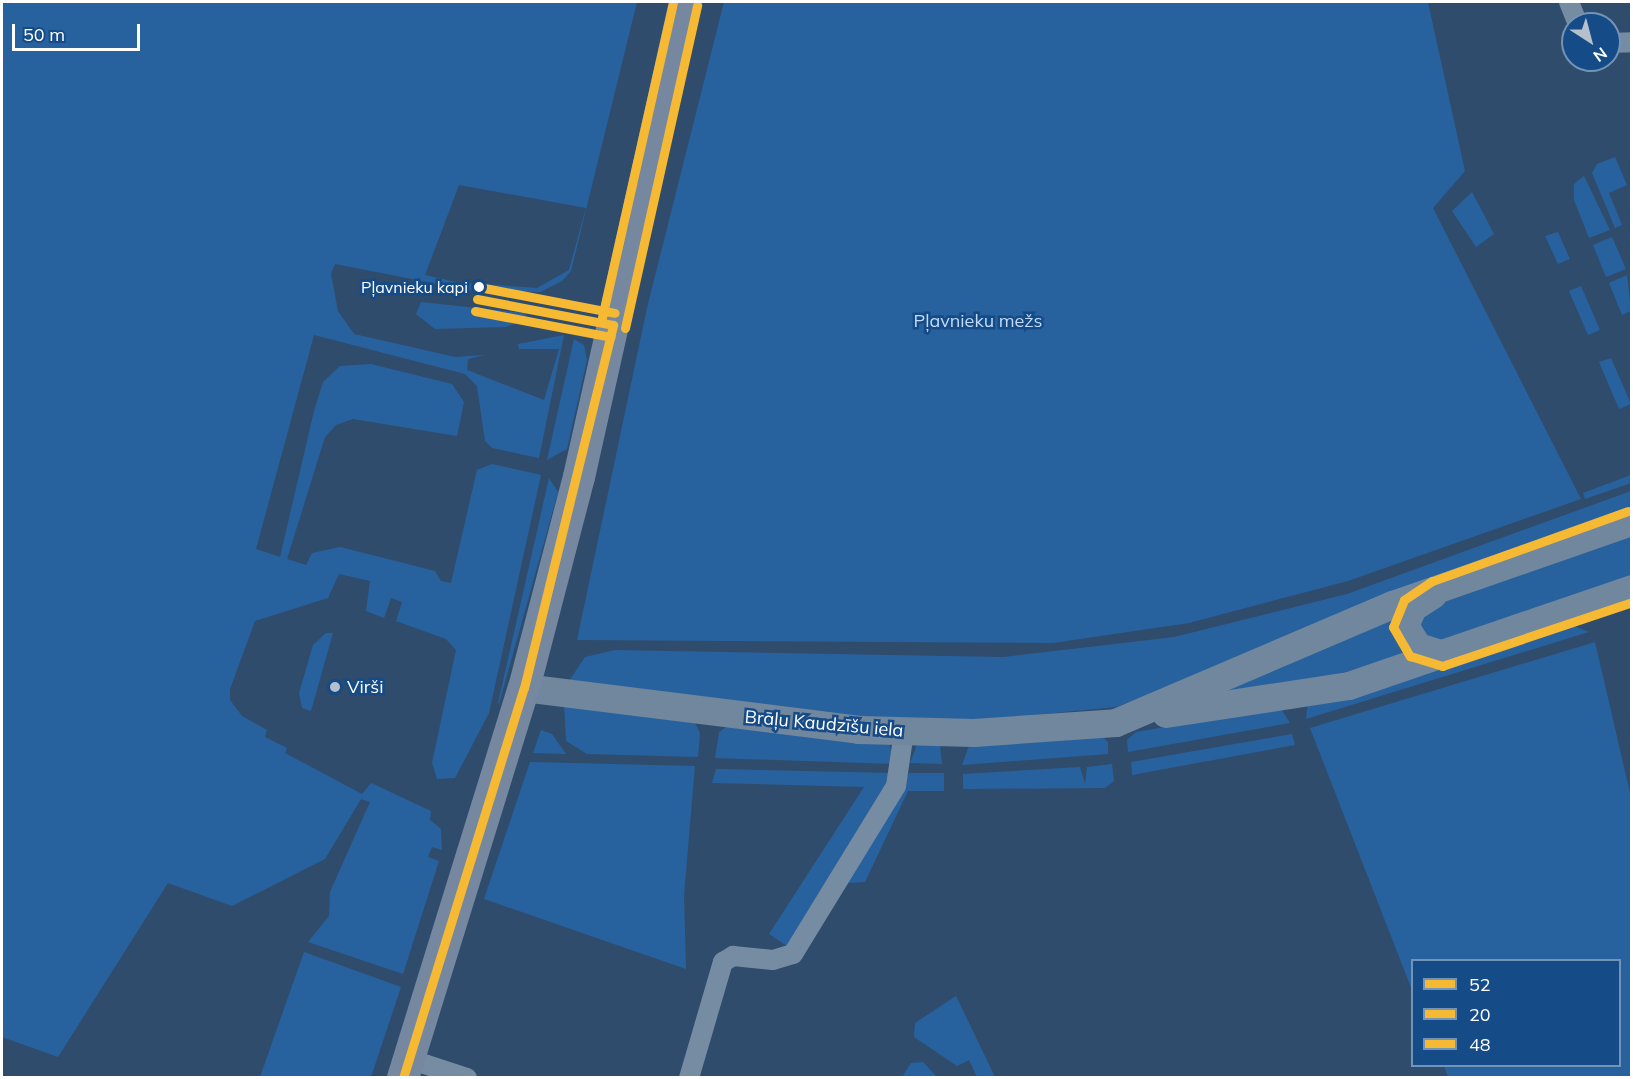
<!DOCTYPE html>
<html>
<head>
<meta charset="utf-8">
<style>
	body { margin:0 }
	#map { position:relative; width:1633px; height:1079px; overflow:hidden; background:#2f4c6d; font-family:Mulish,sans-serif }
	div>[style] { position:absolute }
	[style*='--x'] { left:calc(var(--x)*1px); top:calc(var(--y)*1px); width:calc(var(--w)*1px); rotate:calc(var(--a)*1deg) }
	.green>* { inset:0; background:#28629e }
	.street>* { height:20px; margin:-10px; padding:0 10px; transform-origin:10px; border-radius:10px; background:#768ca3 }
	.secondary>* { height:28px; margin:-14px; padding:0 14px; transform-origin:14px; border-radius:14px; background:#71879e }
	.primary>* { height:32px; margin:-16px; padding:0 16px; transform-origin:16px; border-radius:16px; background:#7588a0 }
	.bus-1>* { height:9px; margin:-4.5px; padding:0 4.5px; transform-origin:4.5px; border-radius:4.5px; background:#f6b934 }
	.bus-2>* { height:9px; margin:-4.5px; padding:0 4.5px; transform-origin:4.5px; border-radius:4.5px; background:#f6b934 }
	.bus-3>* { height:9px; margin:-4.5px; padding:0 4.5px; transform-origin:4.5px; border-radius:4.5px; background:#f6b934 }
	.dots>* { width:16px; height:16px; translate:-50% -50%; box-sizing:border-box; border:3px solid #154b87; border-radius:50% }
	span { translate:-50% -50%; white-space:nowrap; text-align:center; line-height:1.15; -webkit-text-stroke:5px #154b87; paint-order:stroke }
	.bus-label { font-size:16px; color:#fff }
	.right { translate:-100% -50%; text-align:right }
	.park-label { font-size:18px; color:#c1ddfb }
	.poi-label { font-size:18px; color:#fff }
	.left { translate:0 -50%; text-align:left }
	.street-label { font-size:18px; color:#fff }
	.frame { position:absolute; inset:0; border:3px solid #fff; pointer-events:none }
	.legend { position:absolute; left:1411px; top:959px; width:210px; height:108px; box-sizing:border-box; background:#154b87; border:2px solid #7393b7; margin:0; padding:8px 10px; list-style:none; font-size:18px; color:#fff }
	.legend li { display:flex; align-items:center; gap:12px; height:30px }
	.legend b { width:30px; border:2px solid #7393b7 }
	.north { position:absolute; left:1561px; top:12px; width:60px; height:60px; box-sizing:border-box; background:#154b87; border:2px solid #7393b7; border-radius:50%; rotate:144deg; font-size:16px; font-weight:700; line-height:24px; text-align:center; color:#fff }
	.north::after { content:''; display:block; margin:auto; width:21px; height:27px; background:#b6c0cc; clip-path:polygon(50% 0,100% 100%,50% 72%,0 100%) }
	.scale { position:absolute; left:12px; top:24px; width:128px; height:27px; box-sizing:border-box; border:3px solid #fff; border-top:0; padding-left:8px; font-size:18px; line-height:21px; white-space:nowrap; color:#fff; -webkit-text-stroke:4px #154b87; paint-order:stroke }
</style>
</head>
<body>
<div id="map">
	<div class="green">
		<div style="clip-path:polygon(2px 2px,637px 2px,571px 271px,562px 281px,540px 292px,464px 290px,467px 283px,537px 288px,569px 270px,586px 208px,459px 185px,425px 275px,456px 282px,453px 287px,335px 264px,331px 274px,338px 311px,354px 334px,455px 357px,485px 355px,468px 359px,467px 370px,544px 400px,559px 349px,519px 349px,518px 344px,564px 335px,539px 458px,492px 448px,485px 441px,477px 386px,465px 374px,314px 335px,256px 549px,280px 557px,314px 411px,323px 382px,340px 366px,371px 364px,452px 384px,464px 402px,457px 436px,353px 419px,336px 425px,325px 437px,287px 559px,306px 565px,312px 553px,340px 547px,435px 571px,441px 581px,451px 583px,477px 470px,492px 464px,541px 475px,489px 713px,455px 778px,437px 779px,432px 763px,456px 650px,446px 639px,396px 621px,402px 602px,391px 598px,384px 618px,366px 611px,370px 581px,339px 574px,328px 598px,255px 621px,230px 689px,230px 700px,242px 716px,267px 730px,265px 737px,287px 748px,285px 753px,362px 794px,371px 783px,431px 811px,430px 820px,441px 829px,442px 850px,432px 847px,428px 857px,439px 861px,403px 974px,308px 942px,329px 916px,330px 892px,370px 802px,361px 799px,325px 859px,232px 906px,168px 883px,58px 1057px,2px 1037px)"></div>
		<div style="clip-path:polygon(724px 2px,1428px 2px,1465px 171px,1433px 208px,1581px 499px,1348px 581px,1189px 623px,1053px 643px,577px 640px,647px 308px)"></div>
		<div style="clip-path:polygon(1615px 157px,1627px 185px,1609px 193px,1622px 225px,1615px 228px,1592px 173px,1597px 164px)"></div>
		<div style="clip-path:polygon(1584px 176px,1610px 230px,1589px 238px,1574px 200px,1574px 184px)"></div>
		<div style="clip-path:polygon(1472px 192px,1494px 234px,1476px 247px,1452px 211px)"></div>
		<div style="clip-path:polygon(1558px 232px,1570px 259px,1558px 264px,1545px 236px)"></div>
		<div style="clip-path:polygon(1612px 237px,1626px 269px,1606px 277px,1593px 245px)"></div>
		<div style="clip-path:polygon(1627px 275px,1631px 311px,1622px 315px,1609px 283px)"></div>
		<div style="clip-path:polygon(1581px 286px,1600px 330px,1588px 335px,1569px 291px)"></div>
		<div style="clip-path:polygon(421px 302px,525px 313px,527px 319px,506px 327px,435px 329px,416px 314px)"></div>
		<div style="clip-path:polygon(574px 339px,584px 345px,587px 360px,567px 449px,547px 460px)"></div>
		<div style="clip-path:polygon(1611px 358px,1631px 404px,1619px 409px,1599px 362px)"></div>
		<div style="clip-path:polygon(1631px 475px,1631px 483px,1585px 499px,1583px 493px)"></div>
		<div style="clip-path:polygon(549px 478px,558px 492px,499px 704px,498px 703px)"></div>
		<div style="clip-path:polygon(1631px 491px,1631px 511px,1116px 707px,961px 722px,865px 720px,569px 681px,585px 657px,615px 650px,1004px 657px,1174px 637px,1347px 594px)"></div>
		<div style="clip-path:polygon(1631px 533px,1631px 578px,1436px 643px,1420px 637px,1417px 614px,1428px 607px)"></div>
		<div style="clip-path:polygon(1393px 614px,1393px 634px,1404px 656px,1298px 685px,1172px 710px)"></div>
		<div style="clip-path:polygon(1572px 625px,1589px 632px,1306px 719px,1308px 700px)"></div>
		<div style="clip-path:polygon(326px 633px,333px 633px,311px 711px,302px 708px,299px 693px,313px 645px)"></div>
		<div style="clip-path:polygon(1595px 642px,1631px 797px,1631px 1077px,1448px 1077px,1444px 1066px,1620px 1066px,1620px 960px,1412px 960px,1412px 990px,1310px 728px)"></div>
		<div style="clip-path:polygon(564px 704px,695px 723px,700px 733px,698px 757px,587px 754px,566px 741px)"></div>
		<div style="clip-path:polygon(1280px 707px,1290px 723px,1128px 752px,1127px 740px,1136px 732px)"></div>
		<div style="clip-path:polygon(728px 726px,889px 742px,894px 764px,715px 758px,719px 732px)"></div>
		<div style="clip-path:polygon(541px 730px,552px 734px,566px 754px,533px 753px)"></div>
		<div style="clip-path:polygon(1292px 734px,1295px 745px,1132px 775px,1131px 762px)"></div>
		<div style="clip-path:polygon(1101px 736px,1108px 742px,1108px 754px,962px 765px,970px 743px)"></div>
		<div style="clip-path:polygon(918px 742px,940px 744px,942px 764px,910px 763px)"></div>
		<div style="clip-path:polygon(530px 762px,695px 766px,684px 895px,686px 969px,484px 899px)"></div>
		<div style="clip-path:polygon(1112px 764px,1114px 781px,1105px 788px,963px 789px,963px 774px,1080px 767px,1085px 784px,1087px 767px)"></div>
		<div style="clip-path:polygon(716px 769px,892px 773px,787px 946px,769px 934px,864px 787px,712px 783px)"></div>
		<div style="clip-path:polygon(909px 773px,944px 773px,944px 791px,908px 791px,865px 882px,848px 883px)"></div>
		<div style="clip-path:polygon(304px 952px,401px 987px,371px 1077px,260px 1077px)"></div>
		<div style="clip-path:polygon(956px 996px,972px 1029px,995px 1077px,977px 1077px,969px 1060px,957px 1066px,914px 1037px,915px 1023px)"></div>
		<div style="clip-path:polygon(923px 1062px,937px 1077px,902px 1077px,911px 1063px)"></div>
	</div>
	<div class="street">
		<div style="--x:1569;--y:2;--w:24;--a:68"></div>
		<div style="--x:1609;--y:43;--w:23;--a:-2"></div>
		<div style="--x:409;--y:1059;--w:61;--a:18.1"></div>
		<div style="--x:689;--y:1078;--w:121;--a:-73.7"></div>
		<div style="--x:723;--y:962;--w:12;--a:-31"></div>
		<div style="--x:733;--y:956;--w:40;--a:5.7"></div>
		<div style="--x:773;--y:960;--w:21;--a:-17"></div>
		<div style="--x:793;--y:954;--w:197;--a:-58.5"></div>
		<div style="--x:896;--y:786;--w:55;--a:-81.6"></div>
	</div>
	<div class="secondary">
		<div style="--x:1433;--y:595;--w:24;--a:147"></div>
		<div style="--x:1413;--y:608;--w:20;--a:114"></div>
		<div style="--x:1405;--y:626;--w:25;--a:58"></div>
		<div style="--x:1418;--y:647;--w:24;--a:17"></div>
		<div style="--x:524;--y:688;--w:338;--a:7.1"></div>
		<div style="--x:859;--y:730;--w:115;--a:1.5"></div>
		<div style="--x:974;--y:733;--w:142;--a:-4"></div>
		<div style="--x:1116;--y:723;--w:301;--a:-23.1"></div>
		<div style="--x:1393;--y:605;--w:253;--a:-19.2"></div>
		<div style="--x:1166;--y:714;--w:185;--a:-8.7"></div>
		<div style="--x:1349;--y:686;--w:299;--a:-18.9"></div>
	</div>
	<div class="primary">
		<div style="--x:403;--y:1078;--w:408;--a:-72.8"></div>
		<div style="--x:524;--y:688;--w:218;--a:-75.4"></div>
		<div style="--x:579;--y:477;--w:487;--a:-77.4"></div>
	</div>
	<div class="bus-1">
		<div style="--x:477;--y:299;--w:138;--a:10.8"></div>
		<div style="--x:403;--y:1078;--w:408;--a:-72.8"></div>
		<div style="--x:524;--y:688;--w:374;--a:-76.2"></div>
	</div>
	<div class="bus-2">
		<div style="--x:475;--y:311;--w:138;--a:10.8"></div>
		<div style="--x:625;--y:328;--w:331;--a:-77.4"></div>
		<div style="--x:1628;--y:511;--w:208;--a:160.3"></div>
		<div style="--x:1432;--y:581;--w:34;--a:146"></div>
		<div style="--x:1404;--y:600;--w:29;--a:112"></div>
		<div style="--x:1393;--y:627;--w:34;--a:60"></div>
		<div style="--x:1410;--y:656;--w:34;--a:17"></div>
		<div style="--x:1442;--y:666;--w:200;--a:-18.6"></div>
	</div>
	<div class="bus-3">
		<div style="--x:479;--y:287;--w:138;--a:10.8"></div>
		<div style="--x:601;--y:322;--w:328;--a:-77.3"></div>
	</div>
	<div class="dots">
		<div style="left:479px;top:287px;background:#fff"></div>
		<div style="left:335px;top:687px;background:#b6c0cc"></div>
	</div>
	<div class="bus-label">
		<span class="right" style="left:468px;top:287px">Pļavnieku kapi</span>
	</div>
	<div class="park-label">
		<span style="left:978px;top:321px">Pļavnieku mežs</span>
	</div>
	<div class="poi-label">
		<span class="left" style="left:347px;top:687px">Virši</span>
	</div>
	<div class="street-label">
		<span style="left:824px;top:724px;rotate:5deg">Brāļu Kaudzīšu iela</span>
	</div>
	<div class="frame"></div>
	<ul class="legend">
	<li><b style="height:8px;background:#f6b934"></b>52</li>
	<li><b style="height:8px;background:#f6b934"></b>20</li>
	<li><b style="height:8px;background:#f6b934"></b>48</li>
	</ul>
	<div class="north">N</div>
	<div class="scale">50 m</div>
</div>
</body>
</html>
